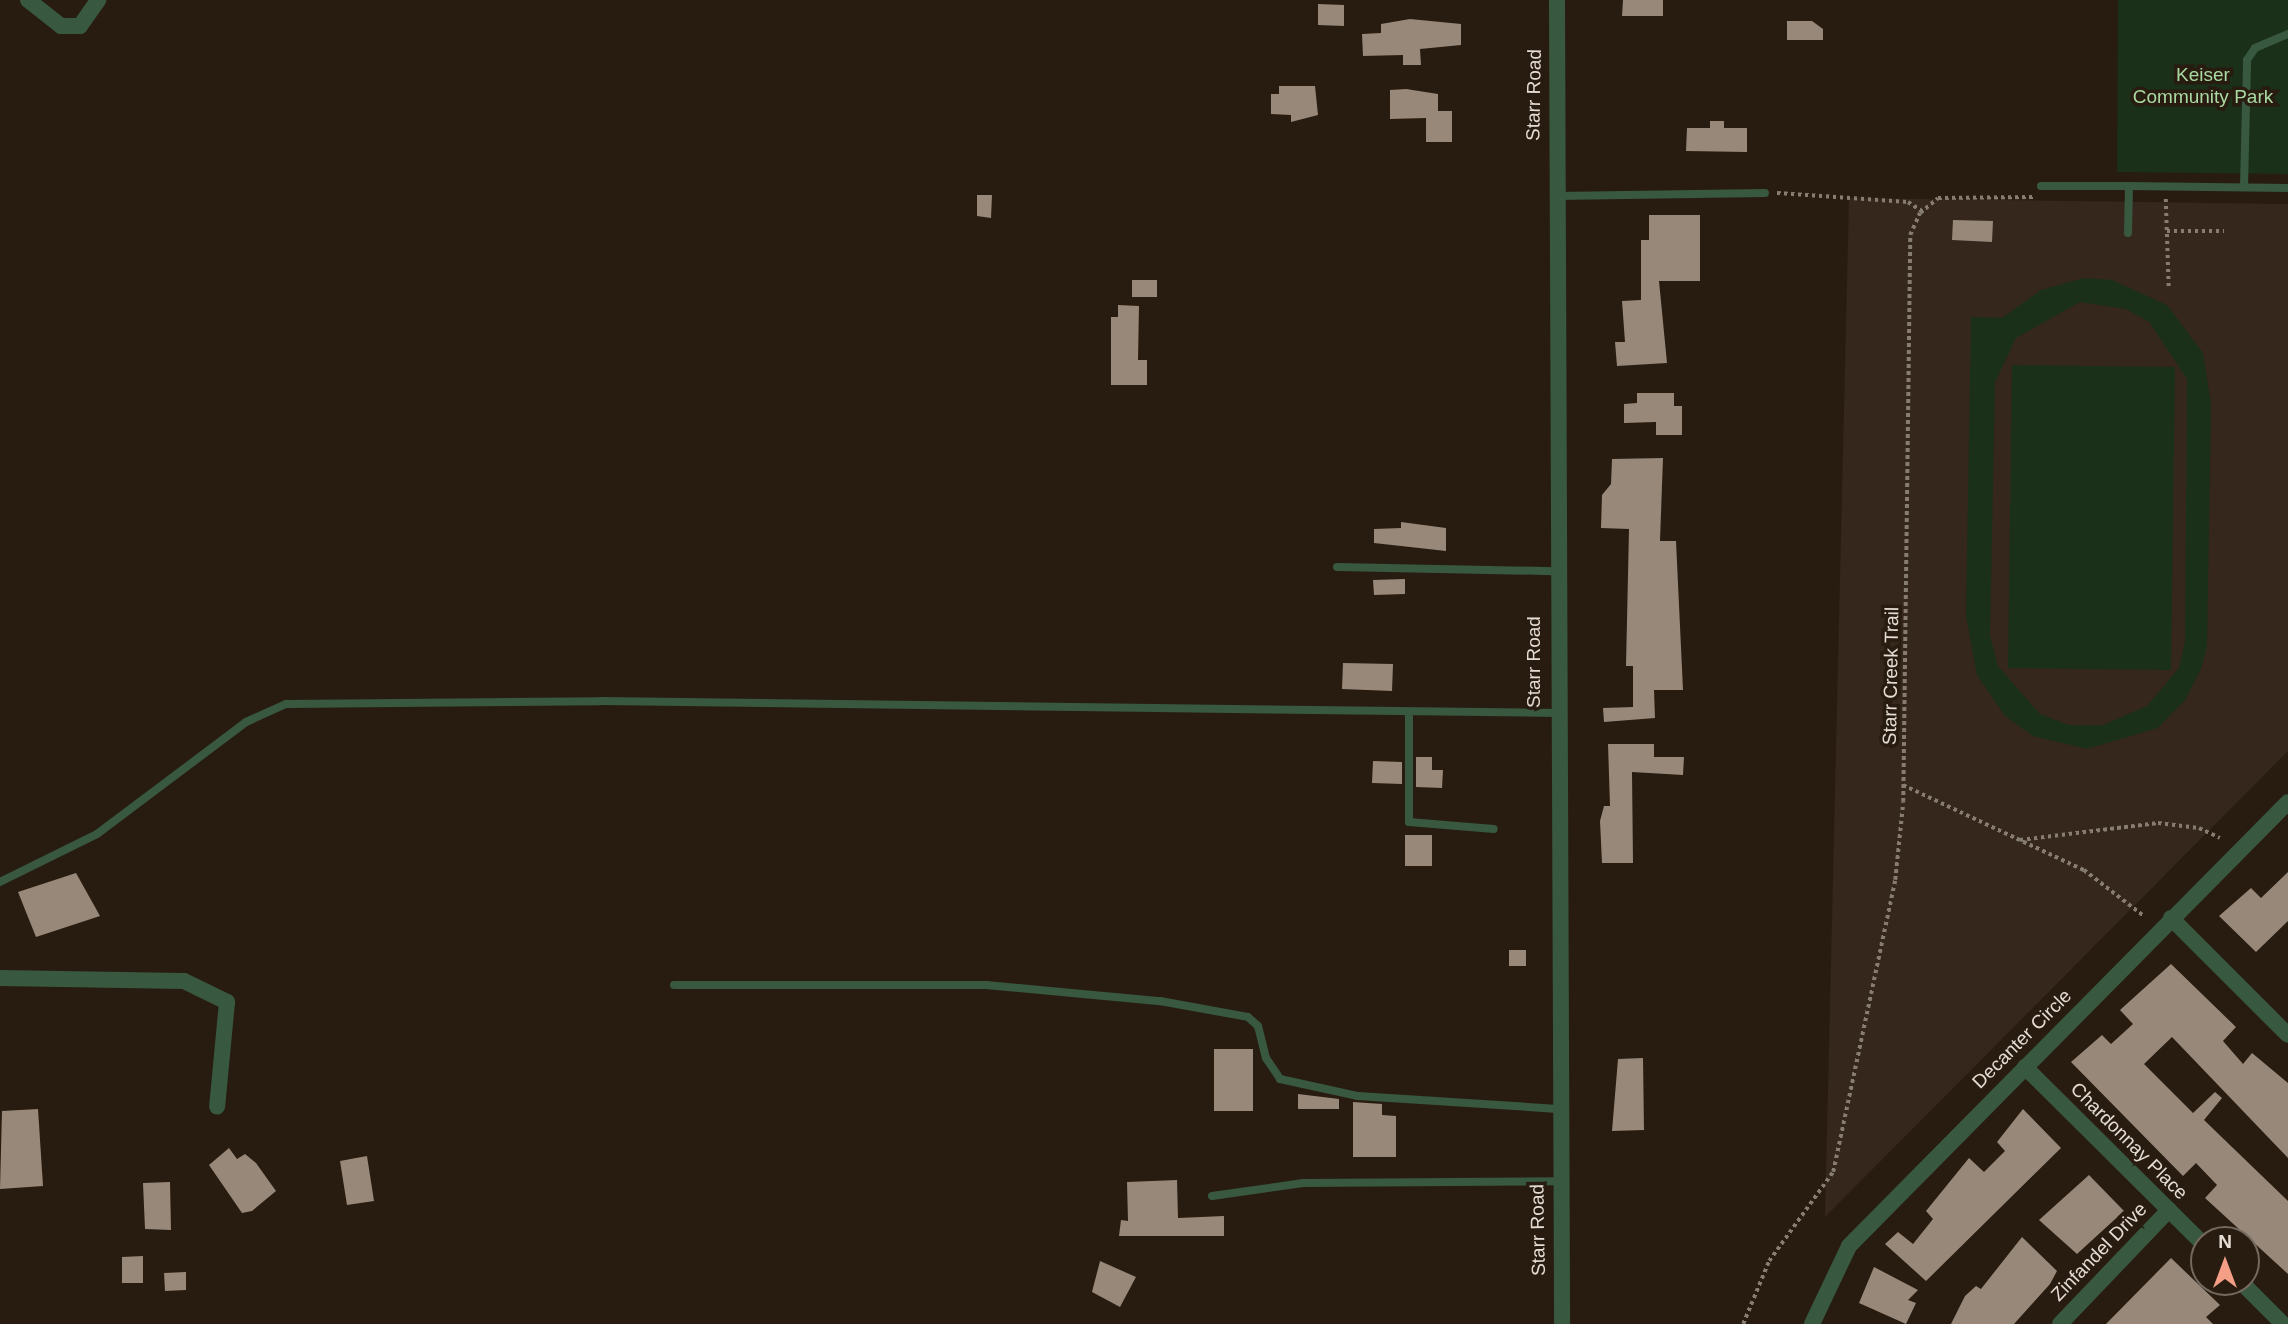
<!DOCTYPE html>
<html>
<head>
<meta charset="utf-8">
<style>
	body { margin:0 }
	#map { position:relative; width:2288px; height:1324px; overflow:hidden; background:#281c10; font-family:Arial,sans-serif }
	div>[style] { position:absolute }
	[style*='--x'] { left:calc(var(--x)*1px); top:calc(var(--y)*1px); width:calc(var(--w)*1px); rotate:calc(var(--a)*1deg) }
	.education>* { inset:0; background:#35271b }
	.green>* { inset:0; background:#1a3018 }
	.building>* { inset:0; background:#988879 }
	.path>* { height:3.5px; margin-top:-1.75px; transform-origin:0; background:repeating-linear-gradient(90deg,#867c72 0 3.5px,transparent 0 7px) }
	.lane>* { height:8px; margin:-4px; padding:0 4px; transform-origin:4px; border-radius:4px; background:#385840 }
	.street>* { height:16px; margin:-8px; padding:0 8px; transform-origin:8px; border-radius:8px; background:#385840 }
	span { translate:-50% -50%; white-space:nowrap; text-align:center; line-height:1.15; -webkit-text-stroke:7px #281c10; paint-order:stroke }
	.park-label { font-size:19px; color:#a9d9a2 }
	.street-label { font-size:19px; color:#e5dcd4 }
	.north { position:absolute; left:2190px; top:1226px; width:70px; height:70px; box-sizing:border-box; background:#281c10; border:2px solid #74695e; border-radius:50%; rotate:0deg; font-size:19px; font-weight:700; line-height:28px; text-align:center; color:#e5dcd4 }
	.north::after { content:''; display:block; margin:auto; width:24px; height:32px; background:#f49e86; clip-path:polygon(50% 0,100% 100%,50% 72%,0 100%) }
</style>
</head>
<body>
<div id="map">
	<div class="education">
		<div style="clip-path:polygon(1849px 198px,2288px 204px,2288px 751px,1825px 1217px)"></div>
	</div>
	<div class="green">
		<div style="clip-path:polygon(2118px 0,2288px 0,2288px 174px,2117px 172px)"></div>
		<div style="clip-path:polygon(evenodd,2084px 278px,2112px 280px,2167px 305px,2203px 353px,2211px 404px,2207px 647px,2201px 669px,2185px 700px,2158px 728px,2087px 749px,2033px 736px,2005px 716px,1977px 675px,1966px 616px,1971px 317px,2002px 318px,2041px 290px,2084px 278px,2080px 302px,2126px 309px,2149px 322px,2187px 379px,2185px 642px,2179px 668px,2147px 706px,2103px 725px,2069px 725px,2040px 714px,1998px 666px,1990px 636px,1995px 382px,2016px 338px,2080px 302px)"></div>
		<div style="clip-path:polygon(2012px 365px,2175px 367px,2171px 670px,2008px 668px)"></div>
	</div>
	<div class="building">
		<div style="clip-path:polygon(1623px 0,1663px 0,1663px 16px,1622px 16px)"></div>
		<div style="clip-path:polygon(1318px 4px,1344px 5px,1344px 26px,1318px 25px)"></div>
		<div style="clip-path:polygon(1410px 19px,1461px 24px,1461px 45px,1420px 49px,1421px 65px,1403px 65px,1403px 55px,1363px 56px,1362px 34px,1381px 33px,1381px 24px)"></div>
		<div style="clip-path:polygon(1787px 21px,1812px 21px,1823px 29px,1823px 40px,1787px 40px)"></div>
		<div style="clip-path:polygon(1279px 86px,1315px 86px,1318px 115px,1291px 122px,1291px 115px,1271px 114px,1271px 94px,1279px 94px)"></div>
		<div style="clip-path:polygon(1406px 89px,1438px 94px,1438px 111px,1452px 111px,1452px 142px,1426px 142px,1426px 118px,1390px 119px,1390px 90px)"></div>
		<div style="clip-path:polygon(1710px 121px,1724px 121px,1724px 128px,1747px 128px,1747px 152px,1686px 151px,1687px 128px,1710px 128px)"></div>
		<div style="clip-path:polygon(977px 195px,992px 195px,991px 218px,977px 216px)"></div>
		<div style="clip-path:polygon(1649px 215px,1700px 215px,1700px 281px,1659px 281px,1667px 363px,1617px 366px,1615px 342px,1625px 342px,1622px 301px,1641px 300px,1641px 240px,1649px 240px)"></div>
		<div style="clip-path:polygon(1953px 220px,1993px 221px,1992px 242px,1952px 240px)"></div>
		<div style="clip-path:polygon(1132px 280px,1157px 280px,1157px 297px,1132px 297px)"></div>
		<div style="clip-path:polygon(1118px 305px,1139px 306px,1138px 360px,1147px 360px,1147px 385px,1111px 385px,1111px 317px,1118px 317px)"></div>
		<div style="clip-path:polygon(1637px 393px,1674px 393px,1674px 406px,1682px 406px,1682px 435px,1656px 435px,1656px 422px,1624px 423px,1624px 404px,1637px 403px)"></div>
		<div style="clip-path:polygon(1663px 458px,1660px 541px,1676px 541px,1683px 690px,1654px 690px,1655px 718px,1604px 722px,1603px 708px,1633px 707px,1633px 666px,1626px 666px,1629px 529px,1601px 528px,1602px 495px,1611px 484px,1612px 459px)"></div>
		<div style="clip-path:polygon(1401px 522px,1446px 528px,1446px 551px,1374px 543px,1374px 529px,1401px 528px)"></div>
		<div style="clip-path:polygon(1405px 579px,1405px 594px,1374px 595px,1373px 580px)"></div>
		<div style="clip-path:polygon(1343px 663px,1393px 664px,1392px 691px,1342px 689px)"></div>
		<div style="clip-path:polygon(1608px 744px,1654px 744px,1654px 757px,1684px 757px,1683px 775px,1632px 772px,1633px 863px,1602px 863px,1600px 821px,1604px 806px,1610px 806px)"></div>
		<div style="clip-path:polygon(1416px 757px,1432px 757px,1432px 770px,1443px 770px,1442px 788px,1416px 787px)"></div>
		<div style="clip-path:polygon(1373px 761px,1402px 762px,1402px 784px,1372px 783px)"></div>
		<div style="clip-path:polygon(1405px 835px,1432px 835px,1432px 866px,1405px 866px)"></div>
		<div style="clip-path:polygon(2288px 872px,2288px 921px,2256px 952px,2219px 916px,2251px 888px,2261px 898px)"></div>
		<div style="clip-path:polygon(76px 873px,100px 916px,36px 937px,18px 892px)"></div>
		<div style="clip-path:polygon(1509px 950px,1526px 950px,1526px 966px,1509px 966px)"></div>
		<div style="clip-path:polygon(2171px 964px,2236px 1027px,2223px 1041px,2243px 1064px,2252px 1053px,2288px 1083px,2288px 1158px,2172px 1037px,2144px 1064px,2193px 1113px,2215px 1092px,2222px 1098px,2204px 1120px,2288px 1201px,2288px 1274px,2205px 1198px,2217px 1185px,2196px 1163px,2183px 1176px,2071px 1062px,2102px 1035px,2111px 1044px,2133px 1024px,2120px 1010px)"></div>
		<div style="clip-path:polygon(1214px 1049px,1253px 1049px,1253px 1111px,1214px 1111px)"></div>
		<div style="clip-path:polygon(1643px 1058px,1644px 1130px,1612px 1131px,1618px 1059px)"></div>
		<div style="clip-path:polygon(1298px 1094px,1339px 1099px,1339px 1109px,1298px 1109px)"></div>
		<div style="clip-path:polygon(1353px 1102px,1382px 1104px,1382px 1115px,1396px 1116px,1396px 1157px,1353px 1157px)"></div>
		<div style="clip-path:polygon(38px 1109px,43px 1186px,0 1189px,2px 1111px)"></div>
		<div style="clip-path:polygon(2023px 1109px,2061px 1148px,1926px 1281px,1885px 1244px,1898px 1232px,1913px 1244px,1933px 1219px,1926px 1211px,1969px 1158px,1984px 1172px,2005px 1151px,1997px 1142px)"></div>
		<div style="clip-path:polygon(229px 1148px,237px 1159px,245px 1154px,256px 1163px,276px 1191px,252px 1211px,242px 1213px,209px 1165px)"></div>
		<div style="clip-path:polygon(367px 1156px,374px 1201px,347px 1205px,340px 1161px)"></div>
		<div style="clip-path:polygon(2089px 1175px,2124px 1211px,2077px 1254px,2039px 1220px)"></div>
		<div style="clip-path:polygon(1177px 1180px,1178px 1218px,1224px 1216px,1224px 1236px,1119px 1236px,1121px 1220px,1128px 1221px,1127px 1182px)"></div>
		<div style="clip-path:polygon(170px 1182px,171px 1230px,145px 1229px,143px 1183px)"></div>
		<div style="clip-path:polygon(2022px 1237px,2057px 1271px,2050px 1284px,2014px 1324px,1951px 1324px,1965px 1296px,1976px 1286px,1981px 1289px)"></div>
		<div style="clip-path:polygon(143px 1256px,143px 1283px,122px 1283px,122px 1257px)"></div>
		<div style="clip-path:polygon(2171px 1258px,2220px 1305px,2206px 1317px,2213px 1324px,2106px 1324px)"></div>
		<div style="clip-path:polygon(1100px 1261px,1136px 1277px,1120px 1307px,1092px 1292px)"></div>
		<div style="clip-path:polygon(1874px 1267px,1918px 1290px,1908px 1300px,1916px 1303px,1906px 1324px,1859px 1303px)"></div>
		<div style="clip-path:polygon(186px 1272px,186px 1290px,165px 1291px,164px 1273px)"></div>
	</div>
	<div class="path">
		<div style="--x:1777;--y:193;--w:131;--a:3.9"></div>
		<div style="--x:1908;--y:202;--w:17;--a:33"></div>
		<div style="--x:2166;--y:199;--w:89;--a:88.1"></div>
		<div style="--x:2167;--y:231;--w:57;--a:0"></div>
		<div style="--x:1903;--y:785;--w:200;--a:25.2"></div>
		<div style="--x:2084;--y:870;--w:76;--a:37.5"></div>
		<div style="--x:2020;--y:840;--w:139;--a:-7"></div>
		<div style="--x:2158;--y:823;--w:41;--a:7"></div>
		<div style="--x:2199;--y:828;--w:23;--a:25"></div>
		<div style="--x:1743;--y:1324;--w:68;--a:-67.6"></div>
		<div style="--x:1769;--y:1261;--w:110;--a:-54.3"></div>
		<div style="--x:1833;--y:1172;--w:299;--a:-78"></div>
		<div style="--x:1895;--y:880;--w:78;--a:-84.1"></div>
		<div style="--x:1903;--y:802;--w:567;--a:-89.29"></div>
		<div style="--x:1910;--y:235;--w:24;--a:-66"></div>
		<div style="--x:1920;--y:213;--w:23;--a:-40"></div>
		<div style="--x:1938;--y:198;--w:98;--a:-0.6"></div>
	</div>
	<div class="lane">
		<div style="--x:2041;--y:186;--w:88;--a:0"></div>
		<div style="--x:2244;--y:187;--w:127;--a:-88.6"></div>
		<div style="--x:2247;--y:60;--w:14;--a:-56"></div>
		<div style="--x:2255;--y:48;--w:36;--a:-23"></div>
		<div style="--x:1557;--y:196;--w:208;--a:-0.8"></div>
		<div style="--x:2128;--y:233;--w:47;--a:-88.8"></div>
		<div style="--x:2129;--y:186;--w:159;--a:0.7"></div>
		<div style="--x:1337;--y:567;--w:218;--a:1.1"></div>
		<div style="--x:1409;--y:716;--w:106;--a:90"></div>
		<div style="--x:1409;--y:822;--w:85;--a:4.7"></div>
		<div style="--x:0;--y:882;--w:108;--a:-26.3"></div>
		<div style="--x:97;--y:834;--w:186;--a:-36.9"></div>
		<div style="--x:246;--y:722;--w:44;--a:-24.2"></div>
		<div style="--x:286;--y:704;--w:315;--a:-0.5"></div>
		<div style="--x:601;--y:701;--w:954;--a:0.72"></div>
		<div style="--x:674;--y:985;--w:312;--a:0"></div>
		<div style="--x:986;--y:985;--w:175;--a:5.3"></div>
		<div style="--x:1160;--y:1001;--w:89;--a:10.3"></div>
		<div style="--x:1248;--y:1017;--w:13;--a:42"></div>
		<div style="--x:1258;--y:1026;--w:33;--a:76"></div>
		<div style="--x:1266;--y:1058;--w:25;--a:56"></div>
		<div style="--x:1280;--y:1079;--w:80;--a:12.3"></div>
		<div style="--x:1358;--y:1096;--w:200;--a:3.7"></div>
		<div style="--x:1212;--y:1196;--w:92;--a:-8.1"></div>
		<div style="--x:1303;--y:1183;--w:255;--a:-0.4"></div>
	</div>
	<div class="street">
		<div style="--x:28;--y:0;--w:42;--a:38.2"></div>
		<div style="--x:61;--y:26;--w:19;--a:0"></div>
		<div style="--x:80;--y:26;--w:32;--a:-55"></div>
		<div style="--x:1557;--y:0;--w:1324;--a:89.78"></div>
		<div style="--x:2171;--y:918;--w:165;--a:45"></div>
		<div style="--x:0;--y:978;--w:184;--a:0.9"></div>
		<div style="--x:184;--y:981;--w:48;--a:26"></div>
		<div style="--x:227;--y:1002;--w:105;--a:95.4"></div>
		<div style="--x:2025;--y:1067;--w:252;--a:44.8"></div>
		<div style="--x:2241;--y:1282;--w:59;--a:45"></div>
		<div style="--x:1812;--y:1324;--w:86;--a:-64.6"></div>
		<div style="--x:1849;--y:1246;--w:624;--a:-45.32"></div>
		<div style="--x:2060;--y:1324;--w:158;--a:-46.3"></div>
	</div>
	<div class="park-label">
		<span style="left:2203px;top:86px">Keiser<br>Community Park</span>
	</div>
	<div class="street-label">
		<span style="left:1534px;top:95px;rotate:-89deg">Starr Road</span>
		<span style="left:1534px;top:662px;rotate:-90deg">Starr Road</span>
		<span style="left:1891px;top:676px;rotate:-89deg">Starr Creek Trail</span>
		<span style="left:2022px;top:1039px;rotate:-45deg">Decanter Circle</span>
		<span style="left:2129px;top:1141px;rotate:45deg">Chardonnay Place</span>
		<span style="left:1538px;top:1230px;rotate:-91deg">Starr Road</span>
		<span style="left:2099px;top:1252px;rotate:-46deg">Zinfandel Drive</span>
	</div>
	<div class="north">N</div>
</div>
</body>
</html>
